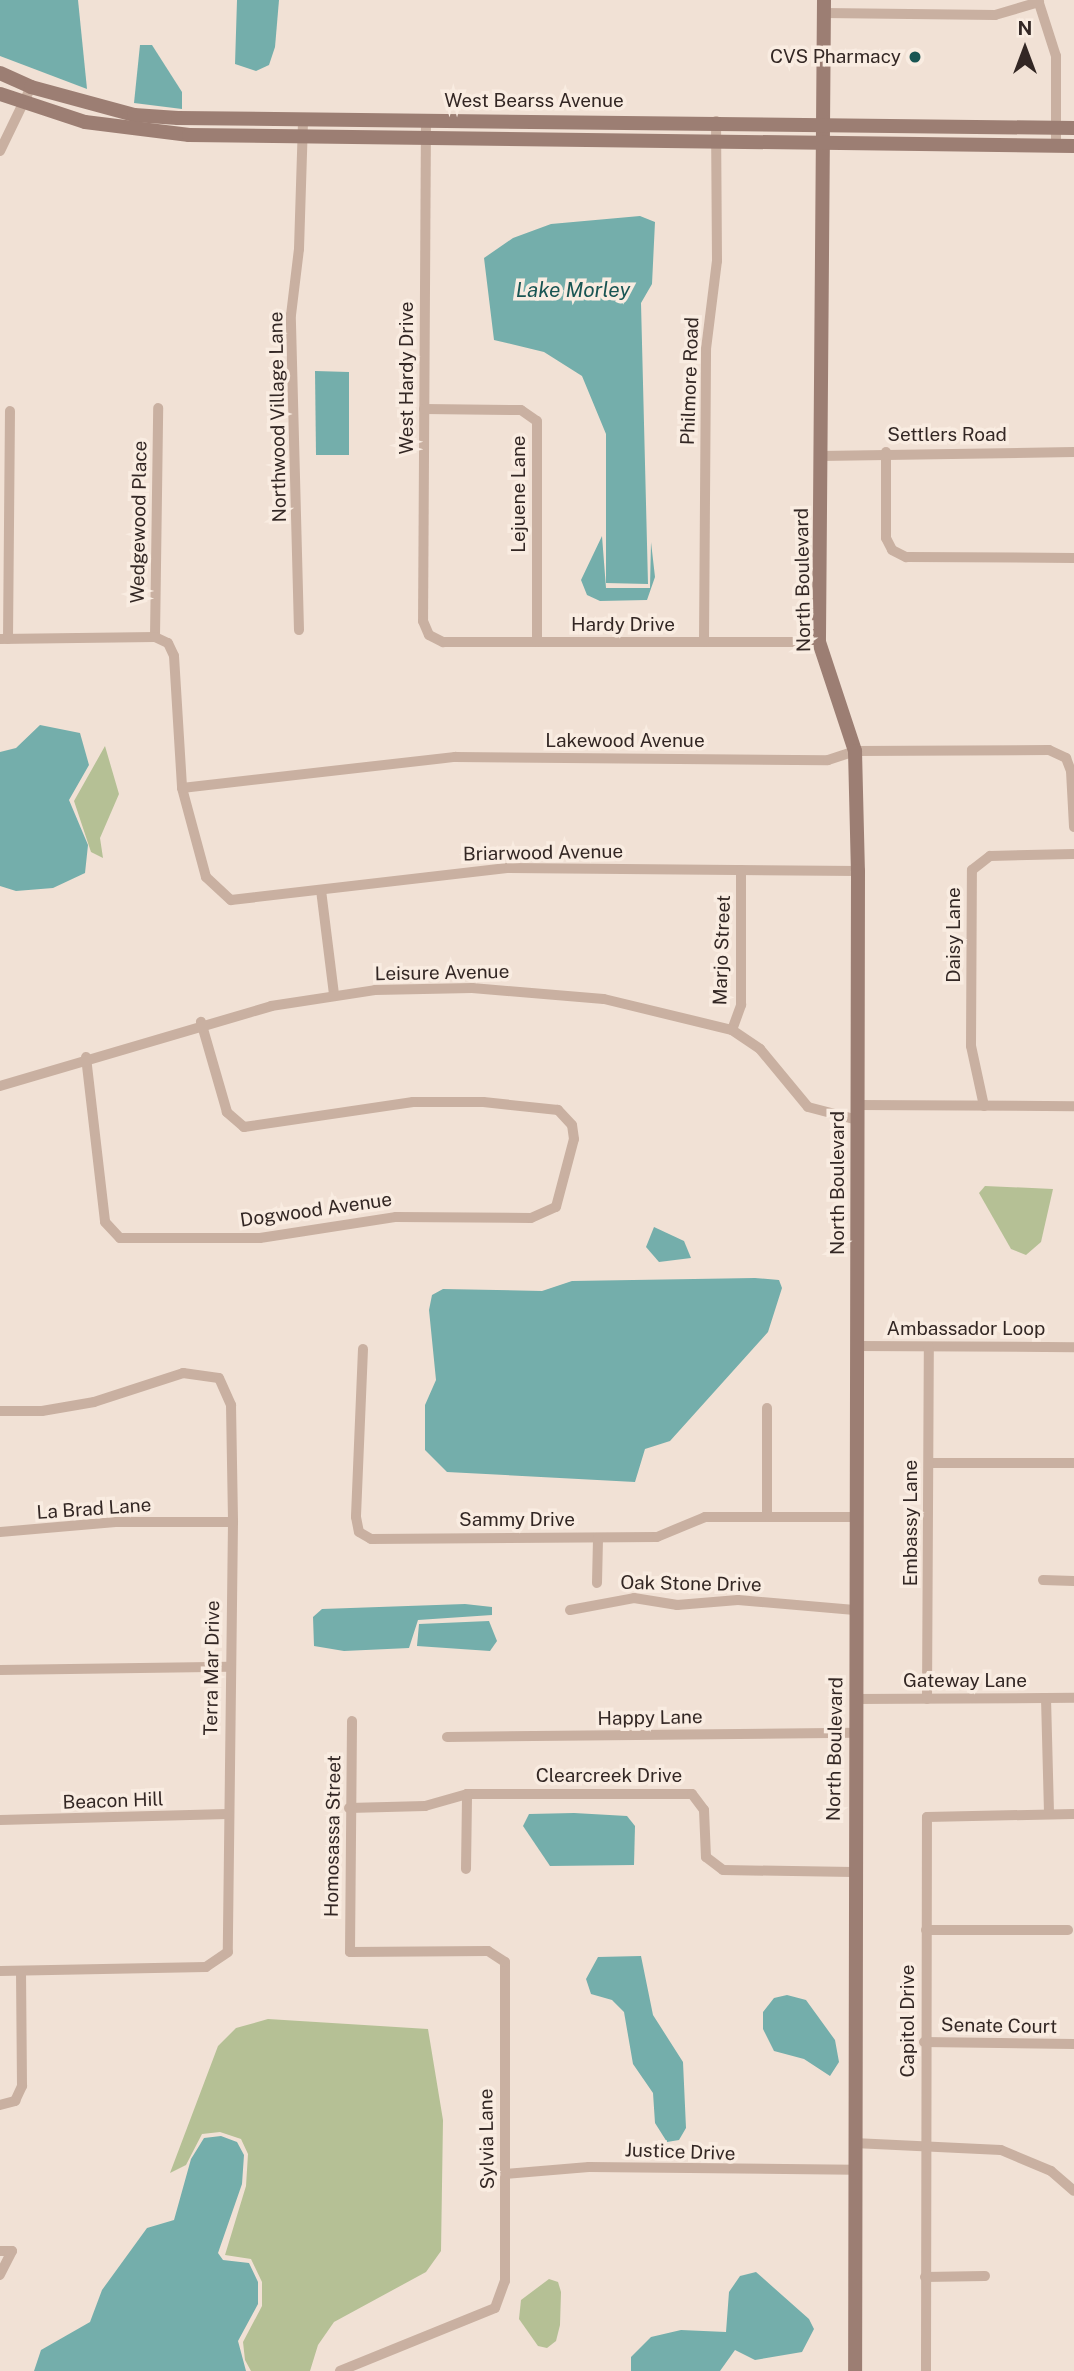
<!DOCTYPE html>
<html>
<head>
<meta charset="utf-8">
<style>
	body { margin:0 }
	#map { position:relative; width:1074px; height:2371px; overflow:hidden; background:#f1e1d5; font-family:"Public Sans",sans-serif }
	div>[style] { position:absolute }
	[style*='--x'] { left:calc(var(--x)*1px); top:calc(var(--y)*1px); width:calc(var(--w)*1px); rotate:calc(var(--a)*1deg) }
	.green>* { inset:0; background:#b5c095 }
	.water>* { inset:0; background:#74aeab }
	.street>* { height:10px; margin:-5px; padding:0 5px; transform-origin:5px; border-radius:5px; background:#c9b0a1 }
	.secondary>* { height:14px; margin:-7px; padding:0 7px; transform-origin:7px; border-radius:7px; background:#9c7e73 }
	.dots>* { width:19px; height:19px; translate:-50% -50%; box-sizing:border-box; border:4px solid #f9ece1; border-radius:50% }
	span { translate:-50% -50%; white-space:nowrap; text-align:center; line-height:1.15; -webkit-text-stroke:7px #f9ece1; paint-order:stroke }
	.poi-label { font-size:19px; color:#332724 }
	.right { translate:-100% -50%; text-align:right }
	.street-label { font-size:19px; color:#332724 }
	.water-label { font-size:21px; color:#195553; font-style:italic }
	.north { position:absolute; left:990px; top:14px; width:70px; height:70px; -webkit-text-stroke:5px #f9ece1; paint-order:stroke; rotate:0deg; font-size:19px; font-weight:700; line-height:28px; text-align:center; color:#332724 }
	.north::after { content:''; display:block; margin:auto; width:24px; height:32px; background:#332724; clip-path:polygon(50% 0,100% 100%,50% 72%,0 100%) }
</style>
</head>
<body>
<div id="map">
	<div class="green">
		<div style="clip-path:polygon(105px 746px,119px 794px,100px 838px,103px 858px,91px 852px,74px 801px)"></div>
		<div style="clip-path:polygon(985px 1186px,1053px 1189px,1041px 1242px,1026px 1255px,1011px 1249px,979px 1193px)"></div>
		<div style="clip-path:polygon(268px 2019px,428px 2029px,443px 2120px,441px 2251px,426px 2272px,334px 2322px,318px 2345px,310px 2371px,251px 2371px,245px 2360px,243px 2342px,262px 2306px,262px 2282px,251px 2259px,225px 2255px,246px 2186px,248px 2154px,241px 2139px,220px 2132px,202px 2134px,186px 2165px,170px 2173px,218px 2046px,236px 2028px)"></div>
		<div style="clip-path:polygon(549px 2279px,558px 2282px,561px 2292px,560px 2325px,556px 2341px,547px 2348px,538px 2346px,519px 2319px,521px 2300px)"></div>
	</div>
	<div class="water">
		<div style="clip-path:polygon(0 0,78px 0,87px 89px,0 56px)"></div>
		<div style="clip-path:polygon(237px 0,279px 0,275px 47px,269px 65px,256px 71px,235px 64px)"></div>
		<div style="clip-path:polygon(140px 45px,152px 45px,182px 92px,182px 109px,134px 103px)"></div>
		<div style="clip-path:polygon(640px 216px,655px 222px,652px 284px,641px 303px,648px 584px,606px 583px,606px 434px,582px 376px,544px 352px,494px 340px,484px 258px,513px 238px,551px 224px)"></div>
		<div style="clip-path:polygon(315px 371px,349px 372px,349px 455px,316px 455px)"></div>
		<div style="clip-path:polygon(602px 536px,606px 588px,650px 588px,651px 542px,655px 577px,647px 600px,600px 601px,587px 595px,581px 580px)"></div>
		<div style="clip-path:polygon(40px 725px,80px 733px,89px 765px,69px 800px,88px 845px,85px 873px,53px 888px,16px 891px,0 886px,0 752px,16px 748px)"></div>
		<div style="clip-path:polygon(654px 1227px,684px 1241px,691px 1258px,659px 1262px,646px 1247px)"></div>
		<div style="clip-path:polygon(755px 1278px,779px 1280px,782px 1288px,768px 1332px,670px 1441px,645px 1449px,635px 1482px,447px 1472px,425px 1450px,425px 1405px,436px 1380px,429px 1310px,432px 1295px,443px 1289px,542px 1291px,572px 1281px)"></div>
		<div style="clip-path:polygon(465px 1604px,492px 1607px,492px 1615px,418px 1620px,409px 1648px,344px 1651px,314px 1646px,313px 1617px,322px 1609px)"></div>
		<div style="clip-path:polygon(489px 1621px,497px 1641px,490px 1651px,417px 1646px,419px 1624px)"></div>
		<div style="clip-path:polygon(574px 1813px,627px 1816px,635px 1826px,634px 1865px,550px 1866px,523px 1826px,529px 1814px)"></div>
		<div style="clip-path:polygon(641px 1956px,653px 2015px,683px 2062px,686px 2128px,679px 2140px,667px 2142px,655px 2123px,653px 2093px,633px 2064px,624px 2012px,612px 2000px,591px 1994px,586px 1979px,598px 1957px)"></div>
		<div style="clip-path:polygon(787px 1995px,806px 2000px,835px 2040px,839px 2062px,830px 2076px,804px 2059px,774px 2051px,763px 2029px,763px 2012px,774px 1998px)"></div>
		<div style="clip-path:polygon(221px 2136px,237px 2142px,244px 2155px,242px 2184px,218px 2253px,223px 2260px,249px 2263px,258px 2282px,258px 2304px,238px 2341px,246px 2371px,34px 2371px,41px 2350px,90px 2322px,102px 2290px,147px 2228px,174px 2220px,191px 2159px,204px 2138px)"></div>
		<div style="clip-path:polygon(756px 2272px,809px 2319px,814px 2329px,802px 2352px,755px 2360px,735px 2350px,720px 2371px,631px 2371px,631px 2357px,651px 2337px,681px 2330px,726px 2332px,729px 2292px,740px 2276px)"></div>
	</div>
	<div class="street">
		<div style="--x:1038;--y:0;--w:59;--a:72.2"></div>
		<div style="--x:1056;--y:56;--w:90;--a:90"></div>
		<div style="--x:824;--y:13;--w:171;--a:0.7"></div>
		<div style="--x:995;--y:15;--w:46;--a:-16.5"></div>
		<div style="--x:426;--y:120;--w:501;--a:90.34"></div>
		<div style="--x:423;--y:621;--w:15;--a:67"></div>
		<div style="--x:429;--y:635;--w:16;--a:27"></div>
		<div style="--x:443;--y:642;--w:376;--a:0"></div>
		<div style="--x:0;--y:151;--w:71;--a:-64.2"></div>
		<div style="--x:424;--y:409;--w:97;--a:0.6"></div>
		<div style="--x:521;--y:410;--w:19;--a:35"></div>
		<div style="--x:537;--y:421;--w:221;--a:90"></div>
		<div style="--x:886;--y:452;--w:86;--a:90"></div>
		<div style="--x:886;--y:538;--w:13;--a:63"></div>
		<div style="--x:892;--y:550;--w:16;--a:27"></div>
		<div style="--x:906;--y:557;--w:168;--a:0.3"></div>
		<div style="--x:820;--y:456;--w:254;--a:-0.9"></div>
		<div style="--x:299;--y:630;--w:315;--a:-91.5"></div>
		<div style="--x:291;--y:315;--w:66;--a:-83.1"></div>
		<div style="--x:299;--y:249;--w:130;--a:-88.2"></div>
		<div style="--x:155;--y:637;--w:229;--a:-89.2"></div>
		<div style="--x:0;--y:639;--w:155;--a:-0.7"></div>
		<div style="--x:155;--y:637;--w:14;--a:25"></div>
		<div style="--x:168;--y:643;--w:14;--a:65"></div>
		<div style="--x:174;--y:656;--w:132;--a:86.5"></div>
		<div style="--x:182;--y:788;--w:92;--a:74.9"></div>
		<div style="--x:206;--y:877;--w:34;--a:43"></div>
		<div style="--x:231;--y:900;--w:280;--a:-6.6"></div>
		<div style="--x:509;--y:868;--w:349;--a:0.5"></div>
		<div style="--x:8;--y:639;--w:228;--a:-89.5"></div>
		<div style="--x:704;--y:642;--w:293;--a:-89.6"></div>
		<div style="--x:706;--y:349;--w:89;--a:-82.9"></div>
		<div style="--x:717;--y:261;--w:140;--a:-90.4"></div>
		<div style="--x:182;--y:788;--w:275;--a:-6.5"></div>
		<div style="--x:455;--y:757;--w:373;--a:0.5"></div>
		<div style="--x:828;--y:760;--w:28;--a:-18"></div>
		<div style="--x:855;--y:751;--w:194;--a:-0.3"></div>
		<div style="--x:1049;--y:750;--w:19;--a:25"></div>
		<div style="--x:1066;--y:758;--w:14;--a:69"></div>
		<div style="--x:1071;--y:771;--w:56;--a:86.9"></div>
		<div style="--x:321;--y:890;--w:106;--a:82.9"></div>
		<div style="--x:732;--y:1030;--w:27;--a:-70"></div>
		<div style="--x:741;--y:1005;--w:135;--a:-90"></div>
		<div style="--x:86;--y:1057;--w:166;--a:83.4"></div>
		<div style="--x:105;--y:1222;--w:22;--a:47"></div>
		<div style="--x:120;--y:1238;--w:140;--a:0"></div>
		<div style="--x:260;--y:1238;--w:138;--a:-8.8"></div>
		<div style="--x:396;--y:1217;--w:135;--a:0.4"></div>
		<div style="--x:531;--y:1218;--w:27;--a:-24"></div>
		<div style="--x:556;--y:1207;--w:70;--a:-75.2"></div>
		<div style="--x:574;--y:1139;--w:14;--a:-98"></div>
		<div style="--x:572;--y:1125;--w:21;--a:-133"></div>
		<div style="--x:558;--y:1110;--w:75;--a:-173.9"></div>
		<div style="--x:483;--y:1102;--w:70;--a:180"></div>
		<div style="--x:413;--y:1102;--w:171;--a:171.6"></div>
		<div style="--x:244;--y:1127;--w:23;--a:-139"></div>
		<div style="--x:227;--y:1112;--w:94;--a:-106.1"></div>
		<div style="--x:0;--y:1086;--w:283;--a:-16.4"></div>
		<div style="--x:271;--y:1006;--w:105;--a:-8.7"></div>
		<div style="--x:375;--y:990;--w:97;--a:-1.2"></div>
		<div style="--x:472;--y:988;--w:132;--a:4.8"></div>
		<div style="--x:604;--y:999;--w:132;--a:13.6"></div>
		<div style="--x:732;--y:1030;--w:34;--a:34"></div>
		<div style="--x:760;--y:1049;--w:75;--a:50.4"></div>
		<div style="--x:808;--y:1107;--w:52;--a:14.6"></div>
		<div style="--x:858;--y:1105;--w:216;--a:0.3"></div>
		<div style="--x:984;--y:1106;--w:61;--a:-102.2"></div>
		<div style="--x:971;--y:1046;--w:176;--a:-89.7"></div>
		<div style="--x:972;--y:870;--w:23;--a:-38"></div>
		<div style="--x:990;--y:856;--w:84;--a:-1.4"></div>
		<div style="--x:858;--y:1346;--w:216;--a:0.3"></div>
		<div style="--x:363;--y:1349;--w:168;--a:92.4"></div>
		<div style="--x:356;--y:1517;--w:15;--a:79"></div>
		<div style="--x:359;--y:1532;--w:14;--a:30"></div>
		<div style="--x:371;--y:1539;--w:286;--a:-0.4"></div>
		<div style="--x:657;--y:1537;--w:52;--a:-22.6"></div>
		<div style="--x:705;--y:1517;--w:151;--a:0"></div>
		<div style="--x:767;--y:1408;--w:108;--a:90"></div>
		<div style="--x:0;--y:1411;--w:42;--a:0"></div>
		<div style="--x:42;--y:1411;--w:53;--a:-9.8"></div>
		<div style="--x:94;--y:1402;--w:94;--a:-18"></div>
		<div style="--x:183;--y:1373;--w:36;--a:8"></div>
		<div style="--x:219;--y:1378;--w:30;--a:66"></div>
		<div style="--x:231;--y:1405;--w:117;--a:89"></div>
		<div style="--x:233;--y:1522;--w:430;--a:90.7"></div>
		<div style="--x:228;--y:1952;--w:27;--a:146"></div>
		<div style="--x:206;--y:1967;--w:206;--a:178.9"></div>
		<div style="--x:929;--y:1463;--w:145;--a:0"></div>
		<div style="--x:0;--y:1532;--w:116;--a:-4.9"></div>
		<div style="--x:116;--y:1522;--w:117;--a:0"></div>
		<div style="--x:1043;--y:1580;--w:31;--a:2"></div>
		<div style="--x:597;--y:1583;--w:45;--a:-88.7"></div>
		<div style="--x:570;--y:1610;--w:65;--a:-10.6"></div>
		<div style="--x:634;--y:1598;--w:44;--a:9.2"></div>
		<div style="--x:677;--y:1605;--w:61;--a:-4.7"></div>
		<div style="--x:738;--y:1600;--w:117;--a:4.9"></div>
		<div style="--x:0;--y:1670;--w:228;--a:-0.8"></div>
		<div style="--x:1046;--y:1698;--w:116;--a:88.5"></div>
		<div style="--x:855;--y:1699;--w:219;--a:-0.3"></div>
		<div style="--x:927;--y:1699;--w:352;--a:-89.7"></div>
		<div style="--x:447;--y:1737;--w:407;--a:-0.6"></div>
		<div style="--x:349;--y:1808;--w:76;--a:-1.5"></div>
		<div style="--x:425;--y:1806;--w:44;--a:-15.9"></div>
		<div style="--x:467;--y:1794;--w:225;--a:0"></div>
		<div style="--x:692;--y:1794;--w:20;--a:53"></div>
		<div style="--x:704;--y:1810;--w:47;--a:87.6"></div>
		<div style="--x:706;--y:1857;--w:21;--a:37"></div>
		<div style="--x:723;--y:1870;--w:130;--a:0.9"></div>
		<div style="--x:0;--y:1820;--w:228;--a:-1.5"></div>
		<div style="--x:466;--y:1869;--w:75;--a:-89.2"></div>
		<div style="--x:926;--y:1930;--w:142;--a:0"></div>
		<div style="--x:924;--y:2042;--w:150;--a:0.8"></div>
		<div style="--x:0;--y:2105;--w:16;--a:-15"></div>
		<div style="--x:15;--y:2101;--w:17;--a:-65"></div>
		<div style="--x:22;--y:2086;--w:114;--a:-90.5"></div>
		<div style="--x:854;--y:2143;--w:147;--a:2.7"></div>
		<div style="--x:1001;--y:2150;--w:54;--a:22.8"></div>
		<div style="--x:1051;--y:2171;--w:30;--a:41"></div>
		<div style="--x:505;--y:2174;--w:84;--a:-4.8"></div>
		<div style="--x:589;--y:2167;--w:265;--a:0.6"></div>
		<div style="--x:0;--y:2251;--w:12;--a:0"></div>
		<div style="--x:12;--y:2251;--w:27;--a:117"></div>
		<div style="--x:925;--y:2277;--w:60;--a:-1"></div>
		<div style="--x:340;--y:2371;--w:167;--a:-22.1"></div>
		<div style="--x:495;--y:2308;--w:29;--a:-70"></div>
		<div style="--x:505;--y:2281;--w:319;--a:-90"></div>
		<div style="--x:505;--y:1962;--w:20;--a:-147"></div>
		<div style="--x:488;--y:1951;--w:138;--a:179.6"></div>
		<div style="--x:350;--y:1952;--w:231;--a:-89.5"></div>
		<div style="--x:926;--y:2371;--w:554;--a:-89.9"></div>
		<div style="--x:927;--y:1817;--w:147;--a:-1.2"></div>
	</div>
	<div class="secondary">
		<div style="--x:824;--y:0;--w:642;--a:90.45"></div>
		<div style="--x:819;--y:642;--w:115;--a:71.7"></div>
		<div style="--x:855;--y:751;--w:120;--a:88.6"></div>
		<div style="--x:858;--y:871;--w:1500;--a:90.11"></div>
		<div style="--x:0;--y:73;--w:34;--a:24"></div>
		<div style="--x:31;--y:87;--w:107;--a:15.2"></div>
		<div style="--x:134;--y:115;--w:44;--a:3.9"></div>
		<div style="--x:178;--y:118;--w:896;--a:0.64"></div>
		<div style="--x:0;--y:94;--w:89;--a:18.2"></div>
		<div style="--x:85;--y:122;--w:105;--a:7.1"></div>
		<div style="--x:189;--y:135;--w:885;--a:0.71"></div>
	</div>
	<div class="dots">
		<div style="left:915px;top:57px;background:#195553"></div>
	</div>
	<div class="poi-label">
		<span class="right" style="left:901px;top:57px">CVS Pharmacy</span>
	</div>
	<div class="street-label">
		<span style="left:534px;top:101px">West Bearss Avenue</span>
		<span style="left:407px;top:378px;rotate:-90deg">West Hardy Drive</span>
		<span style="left:690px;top:381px;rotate:-88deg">Philmore Road</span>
		<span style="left:278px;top:417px;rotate:-91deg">Northwood Village Lane</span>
		<span style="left:947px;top:435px">Settlers Road</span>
		<span style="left:519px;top:494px;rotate:-90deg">Lejuene Lane</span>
		<span style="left:139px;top:522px;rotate:-89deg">Wedgewood Place</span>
		<span style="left:803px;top:580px;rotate:-91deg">North Boulevard</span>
		<span style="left:623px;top:625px">Hardy Drive</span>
		<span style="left:625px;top:741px">Lakewood Avenue</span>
		<span style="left:543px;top:853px;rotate:-1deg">Briarwood Avenue</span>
		<span style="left:954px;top:935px;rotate:-90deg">Daisy Lane</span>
		<span style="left:722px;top:950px;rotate:-88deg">Marjo Street</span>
		<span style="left:442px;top:973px;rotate:-1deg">Leisure Avenue</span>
		<span style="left:838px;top:1183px;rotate:-90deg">North Boulevard</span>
		<span style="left:316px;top:1210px;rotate:-8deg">Dogwood Avenue</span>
		<span style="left:966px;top:1329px">Ambassador Loop</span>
		<span style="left:94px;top:1509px;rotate:-4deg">La Brad Lane</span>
		<span style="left:517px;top:1520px">Sammy Drive</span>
		<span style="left:911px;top:1523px;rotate:-90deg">Embassy Lane</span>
		<span style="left:691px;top:1584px;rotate:1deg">Oak Stone Drive</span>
		<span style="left:212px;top:1668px;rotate:-89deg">Terra Mar Drive</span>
		<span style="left:965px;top:1681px">Gateway Lane</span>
		<span style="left:650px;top:1718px;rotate:-1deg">Happy Lane</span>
		<span style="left:835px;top:1749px;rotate:-89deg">North Boulevard</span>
		<span style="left:609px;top:1776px">Clearcreek Drive</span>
		<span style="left:113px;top:1801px;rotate:-2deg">Beacon Hill</span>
		<span style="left:333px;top:1836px;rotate:-89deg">Homosassa Street</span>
		<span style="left:908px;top:2021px;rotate:-90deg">Capitol Drive</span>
		<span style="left:999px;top:2026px;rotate:1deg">Senate Court</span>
		<span style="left:487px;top:2139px;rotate:-91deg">Sylvia Lane</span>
		<span style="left:680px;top:2152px;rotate:2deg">Justice Drive</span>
	</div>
	<div class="water-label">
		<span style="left:573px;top:290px">Lake Morley</span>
	</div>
	<div class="north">N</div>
</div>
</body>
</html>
